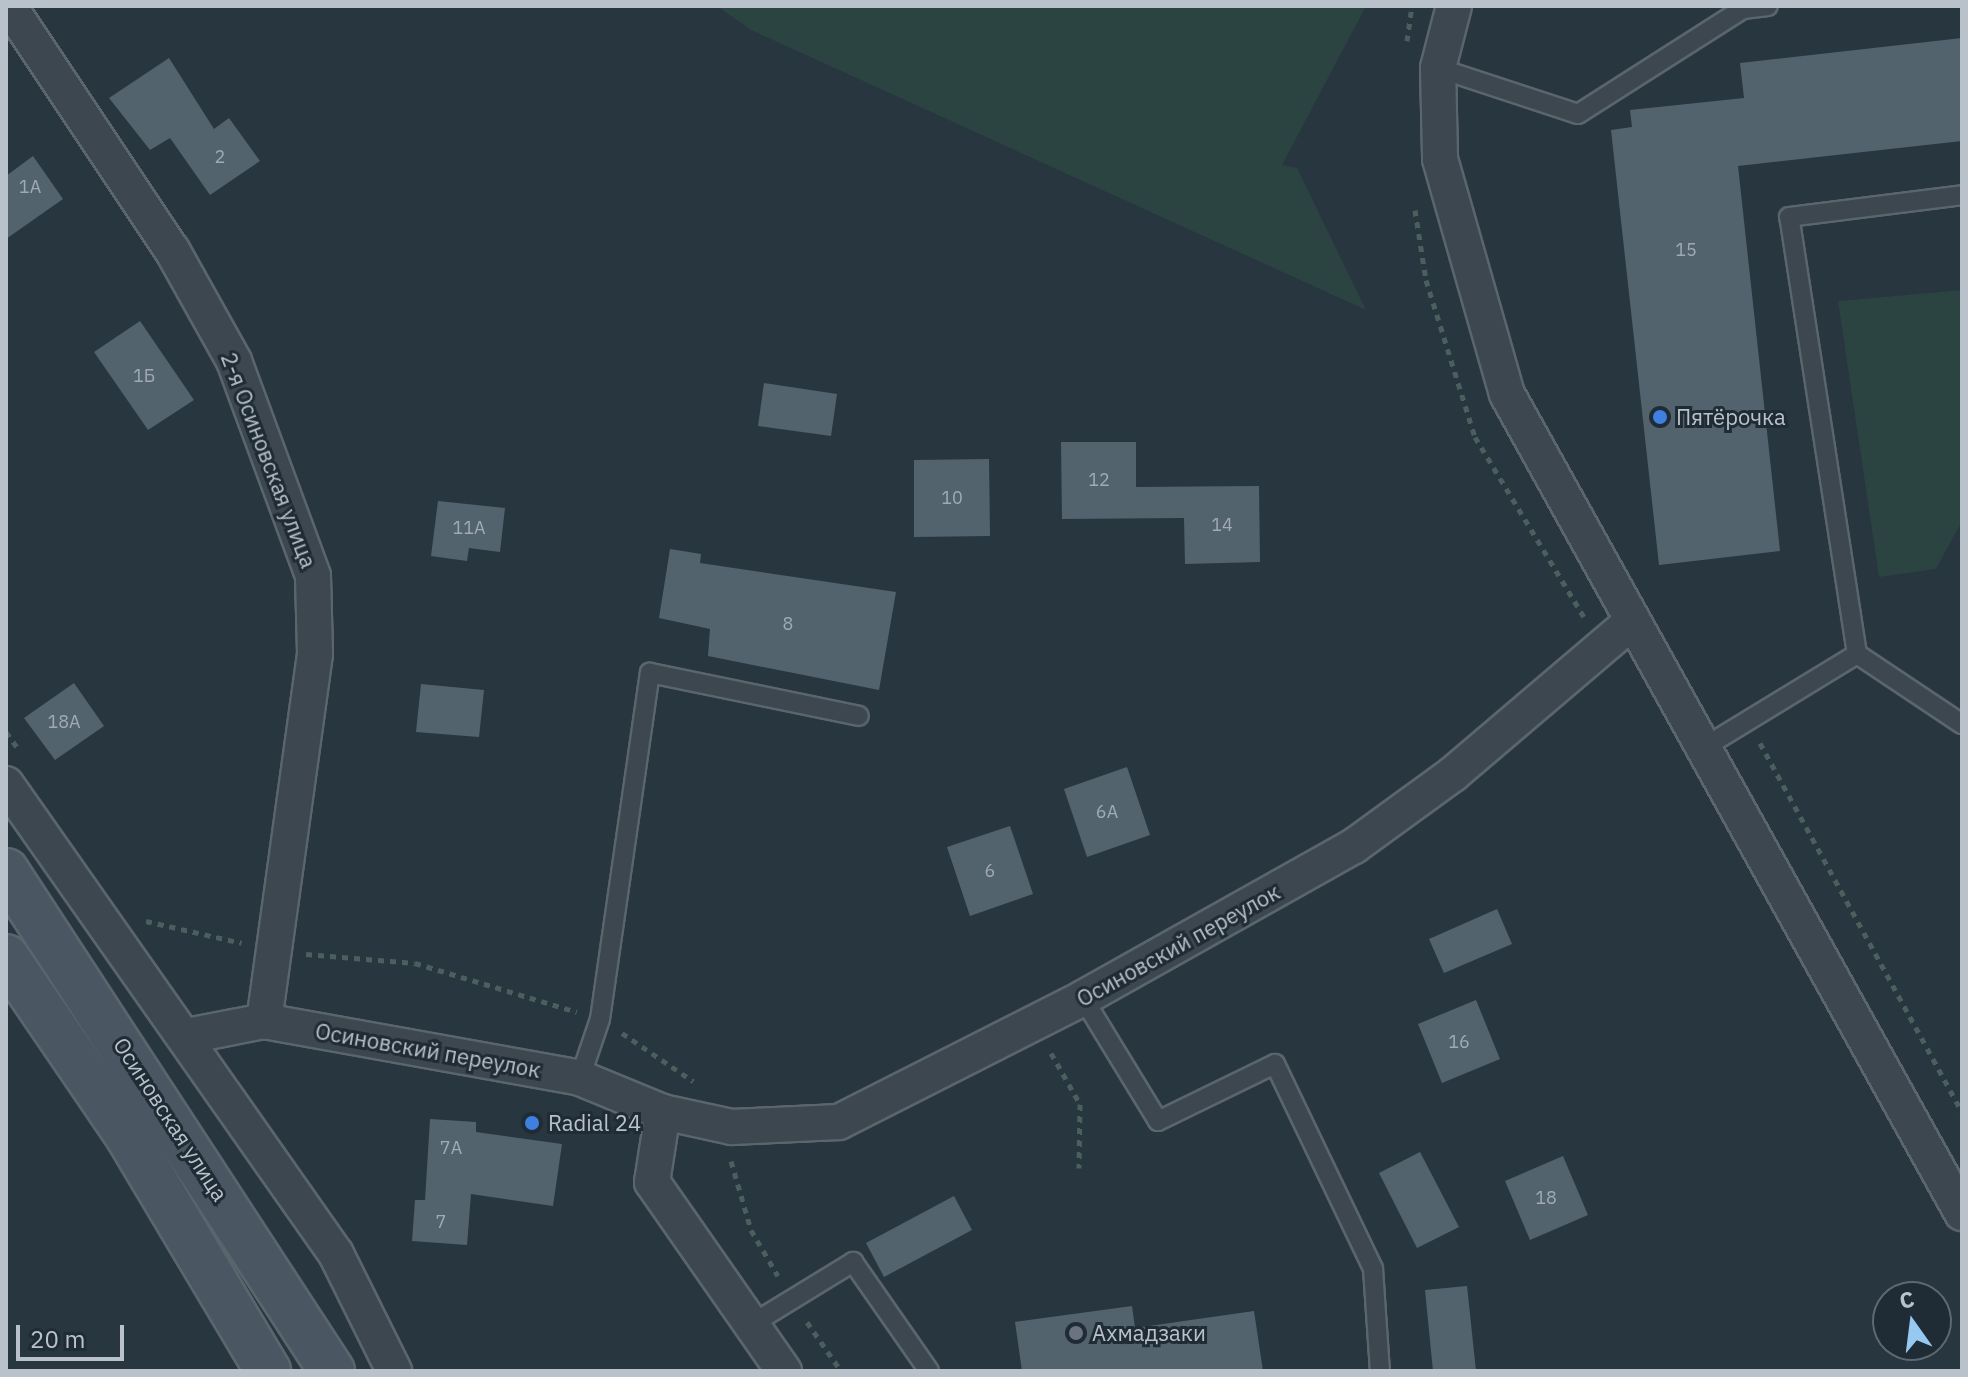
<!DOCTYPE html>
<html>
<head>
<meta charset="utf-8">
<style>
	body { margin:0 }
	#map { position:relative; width:1968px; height:1377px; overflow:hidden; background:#283640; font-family:"IBM Plex Sans",sans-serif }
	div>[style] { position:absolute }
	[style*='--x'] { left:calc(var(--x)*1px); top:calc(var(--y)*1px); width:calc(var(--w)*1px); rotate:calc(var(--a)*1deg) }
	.green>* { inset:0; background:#2b4341 }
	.building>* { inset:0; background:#53636d }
	.path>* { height:5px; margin-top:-2.5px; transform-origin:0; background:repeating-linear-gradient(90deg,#4a5f5e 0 6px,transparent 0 12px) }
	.roads { filter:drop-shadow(2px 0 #5a656d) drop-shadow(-2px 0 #5a656d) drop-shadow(0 2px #5a656d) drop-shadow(0 -2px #5a656d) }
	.lane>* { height:18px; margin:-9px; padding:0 9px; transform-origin:9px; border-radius:9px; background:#3c4750 }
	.street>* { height:34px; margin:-17px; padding:0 17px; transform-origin:17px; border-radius:17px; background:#3c4750 }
	.secondary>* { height:44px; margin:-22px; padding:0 22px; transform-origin:22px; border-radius:22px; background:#4a5763 }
	.dots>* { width:22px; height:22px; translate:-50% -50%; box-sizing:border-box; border:4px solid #202c35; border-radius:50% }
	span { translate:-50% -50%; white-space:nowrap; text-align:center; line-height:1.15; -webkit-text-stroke:6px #202c35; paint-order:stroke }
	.number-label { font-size:18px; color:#a0aab3 }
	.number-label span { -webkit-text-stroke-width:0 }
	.poi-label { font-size:22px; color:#b9c2ca }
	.left { translate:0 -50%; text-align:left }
	.street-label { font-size:22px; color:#b9c2ca }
	.frame { position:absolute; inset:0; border:8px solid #b9c2ca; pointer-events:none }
	.north { position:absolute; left:1872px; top:1281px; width:80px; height:80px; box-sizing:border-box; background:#202c35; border:2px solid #5d6871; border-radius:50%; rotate:346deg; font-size:22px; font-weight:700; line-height:32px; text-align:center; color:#b9c2ca }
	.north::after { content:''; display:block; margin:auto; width:28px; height:36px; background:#96c8f2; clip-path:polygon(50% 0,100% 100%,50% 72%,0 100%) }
	.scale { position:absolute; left:16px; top:1325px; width:108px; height:36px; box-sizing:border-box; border:4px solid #b9c2ca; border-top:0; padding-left:10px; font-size:24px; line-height:28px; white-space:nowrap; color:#b9c2ca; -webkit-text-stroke:6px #202c35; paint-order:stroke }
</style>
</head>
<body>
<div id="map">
	<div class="green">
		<div style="clip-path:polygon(717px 6px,1366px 6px,1282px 165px,1297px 168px,1366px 310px,751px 30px)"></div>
		<div style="clip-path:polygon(1962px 290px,1962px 521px,1936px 569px,1879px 577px,1838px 301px)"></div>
	</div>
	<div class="building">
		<div style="clip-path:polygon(1962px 38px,1962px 141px,1738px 166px,1780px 551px,1659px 565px,1611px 130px,1632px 127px,1630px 110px,1744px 98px,1740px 63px)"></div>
		<div style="clip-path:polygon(169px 58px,214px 129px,229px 118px,260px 161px,210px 195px,170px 138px,150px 150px,109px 98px)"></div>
		<div style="clip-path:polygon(33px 156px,63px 199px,6px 239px,6px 176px)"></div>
		<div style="clip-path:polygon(140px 321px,194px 400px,148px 430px,94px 352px)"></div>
		<div style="clip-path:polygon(764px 383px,837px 394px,831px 436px,758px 426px)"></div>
		<div style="clip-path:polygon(1061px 442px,1136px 442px,1136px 487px,1259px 486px,1260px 562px,1185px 564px,1184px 518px,1062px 519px)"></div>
		<div style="clip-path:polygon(989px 459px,990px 536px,914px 537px,914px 460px)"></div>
		<div style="clip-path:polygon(438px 501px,505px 508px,500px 552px,469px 548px,467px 561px,431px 556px)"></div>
		<div style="clip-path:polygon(670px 549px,701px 554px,700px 563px,896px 592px,879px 690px,708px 656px,710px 629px,659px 618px)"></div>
		<div style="clip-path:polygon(74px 683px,104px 726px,55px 760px,24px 718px)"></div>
		<div style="clip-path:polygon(421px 684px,484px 690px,479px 737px,416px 732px)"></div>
		<div style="clip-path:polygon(1127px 767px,1150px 835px,1087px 857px,1064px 789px)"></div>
		<div style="clip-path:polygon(1010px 826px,1033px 894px,970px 916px,947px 847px)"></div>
		<div style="clip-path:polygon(1497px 909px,1512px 944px,1444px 973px,1429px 939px)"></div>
		<div style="clip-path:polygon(1476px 1000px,1500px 1059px,1442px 1083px,1418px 1024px)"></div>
		<div style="clip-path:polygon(430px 1119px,476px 1122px,476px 1132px,562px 1144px,553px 1206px,471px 1194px,467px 1245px,412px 1241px,415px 1200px,425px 1200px)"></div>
		<div style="clip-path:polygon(1420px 1152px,1459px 1227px,1417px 1248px,1379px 1173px)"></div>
		<div style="clip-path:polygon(1563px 1156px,1588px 1215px,1530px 1240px,1505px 1181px)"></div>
		<div style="clip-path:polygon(954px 1196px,972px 1230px,884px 1277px,866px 1243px)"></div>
		<div style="clip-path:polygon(1467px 1286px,1476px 1371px,1433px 1371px,1425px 1290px)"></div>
		<div style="clip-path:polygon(1132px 1306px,1135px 1328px,1254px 1311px,1263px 1371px,1022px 1371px,1015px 1322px)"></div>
	</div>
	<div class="path">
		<div style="--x:1407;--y:41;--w:35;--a:-82"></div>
		<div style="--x:1415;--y:210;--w:71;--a:81.1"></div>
		<div style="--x:1426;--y:280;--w:164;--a:72.7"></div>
		<div style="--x:1475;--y:437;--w:210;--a:58.8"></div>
		<div style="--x:6;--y:732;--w:22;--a:54"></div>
		<div style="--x:1760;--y:743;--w:421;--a:61.3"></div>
		<div style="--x:146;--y:921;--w:98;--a:12.9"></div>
		<div style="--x:306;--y:954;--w:109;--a:4.7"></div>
		<div style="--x:415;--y:963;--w:169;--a:16.8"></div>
		<div style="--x:622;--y:1033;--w:86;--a:34.1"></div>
		<div style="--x:1051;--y:1053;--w:59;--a:60.4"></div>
		<div style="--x:1080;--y:1104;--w:64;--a:90.9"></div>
		<div style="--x:731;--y:1161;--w:72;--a:73.8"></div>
		<div style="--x:751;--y:1230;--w:53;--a:59.6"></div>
		<div style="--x:807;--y:1322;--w:60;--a:55.2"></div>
	</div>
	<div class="roads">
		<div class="lane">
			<div style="--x:1438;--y:68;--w:147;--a:18.2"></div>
			<div style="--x:1578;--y:114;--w:196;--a:-32.5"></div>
			<div style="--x:1743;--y:9;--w:25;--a:-7"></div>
			<div style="--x:1857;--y:654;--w:126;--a:33.7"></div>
			<div style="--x:1708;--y:745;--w:175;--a:-31.4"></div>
			<div style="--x:1857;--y:654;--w:442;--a:-98.8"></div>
			<div style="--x:1789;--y:217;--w:174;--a:-7.2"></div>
			<div style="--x:1083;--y:998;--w:144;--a:58.6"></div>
			<div style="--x:1158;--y:1121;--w:130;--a:-26"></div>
			<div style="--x:1275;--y:1064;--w:227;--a:64.4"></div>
			<div style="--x:1373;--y:1269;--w:102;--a:86.1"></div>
			<div style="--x:580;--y:1078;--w:62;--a:-71.3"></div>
			<div style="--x:600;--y:1019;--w:350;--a:-81.8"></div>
			<div style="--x:650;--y:673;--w:213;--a:11.6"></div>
			<div style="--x:752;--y:1324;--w:119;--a:-31.5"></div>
			<div style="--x:853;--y:1262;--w:133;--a:55.1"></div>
		</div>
		<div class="street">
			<div style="--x:9;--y:6;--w:293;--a:56.3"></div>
			<div style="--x:172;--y:250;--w:127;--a:60.8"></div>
			<div style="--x:234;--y:361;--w:229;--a:69.8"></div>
			<div style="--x:313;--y:576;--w:78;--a:88.5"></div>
			<div style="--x:315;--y:654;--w:371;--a:97.9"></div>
			<div style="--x:1454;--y:6;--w:64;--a:104.5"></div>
			<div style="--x:1438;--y:68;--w:91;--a:88.7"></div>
			<div style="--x:1440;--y:159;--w:244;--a:74.1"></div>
			<div style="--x:1507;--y:394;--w:937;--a:60.95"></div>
			<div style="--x:6;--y:784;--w:574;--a:54.93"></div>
			<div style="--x:336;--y:1254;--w:131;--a:63.6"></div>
			<div style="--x:187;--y:1036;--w:78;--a:-11"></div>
			<div style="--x:264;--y:1021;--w:321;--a:10.2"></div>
			<div style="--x:580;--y:1078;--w:90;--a:22.3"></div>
			<div style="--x:663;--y:1112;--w:71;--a:12.3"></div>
			<div style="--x:732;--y:1127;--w:107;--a:-2.7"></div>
			<div style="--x:839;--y:1122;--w:274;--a:-26.9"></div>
			<div style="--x:1083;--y:998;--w:311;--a:-29.3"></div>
			<div style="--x:1354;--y:846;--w:122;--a:-36"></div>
			<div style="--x:1453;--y:774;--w:236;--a:-40.4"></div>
			<div style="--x:663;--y:1112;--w:71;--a:98.9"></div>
			<div style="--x:652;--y:1182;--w:231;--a:55.1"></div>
		</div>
		<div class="secondary">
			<div style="--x:6;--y:871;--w:597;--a:56.9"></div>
			<div style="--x:6;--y:957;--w:217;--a:55.7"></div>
			<div style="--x:128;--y:1136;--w:274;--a:59.2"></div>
		</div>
	</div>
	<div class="dots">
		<div style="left:1660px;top:417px;background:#3f7fe0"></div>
		<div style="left:532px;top:1123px;background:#3f7fe0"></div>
		<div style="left:1076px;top:1333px;background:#6b7280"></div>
	</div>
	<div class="number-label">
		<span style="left:220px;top:157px">2</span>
		<span style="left:30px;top:187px">1А</span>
		<span style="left:1686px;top:250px">15</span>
		<span style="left:144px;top:376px">1Б</span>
		<span style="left:1099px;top:480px">12</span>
		<span style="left:952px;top:498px">10</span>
		<span style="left:1222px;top:525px">14</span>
		<span style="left:469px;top:528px">11А</span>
		<span style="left:788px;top:624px">8</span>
		<span style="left:64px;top:722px">18А</span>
		<span style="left:1107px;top:812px">6А</span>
		<span style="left:990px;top:871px">6</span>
		<span style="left:1459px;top:1042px">16</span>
		<span style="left:451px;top:1148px">7А</span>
		<span style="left:1546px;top:1198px">18</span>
		<span style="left:441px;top:1222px">7</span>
	</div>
	<div class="poi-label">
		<span class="left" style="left:1676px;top:417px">Пятёрочка</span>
		<span class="left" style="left:548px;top:1123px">Radial 24</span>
		<span class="left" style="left:1092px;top:1333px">Ахмадзаки</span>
	</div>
	<div class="street-label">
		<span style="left:269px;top:460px;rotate:69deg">2-я Осиновская улица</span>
		<span style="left:1178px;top:945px;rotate:-29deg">Осиновский переулок</span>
		<span style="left:428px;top:1050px;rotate:10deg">Осиновский переулок</span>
		<span style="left:171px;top:1119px;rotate:57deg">Осиновская улица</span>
	</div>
	<div class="frame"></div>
	<div class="north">С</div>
	<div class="scale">20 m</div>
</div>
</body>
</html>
